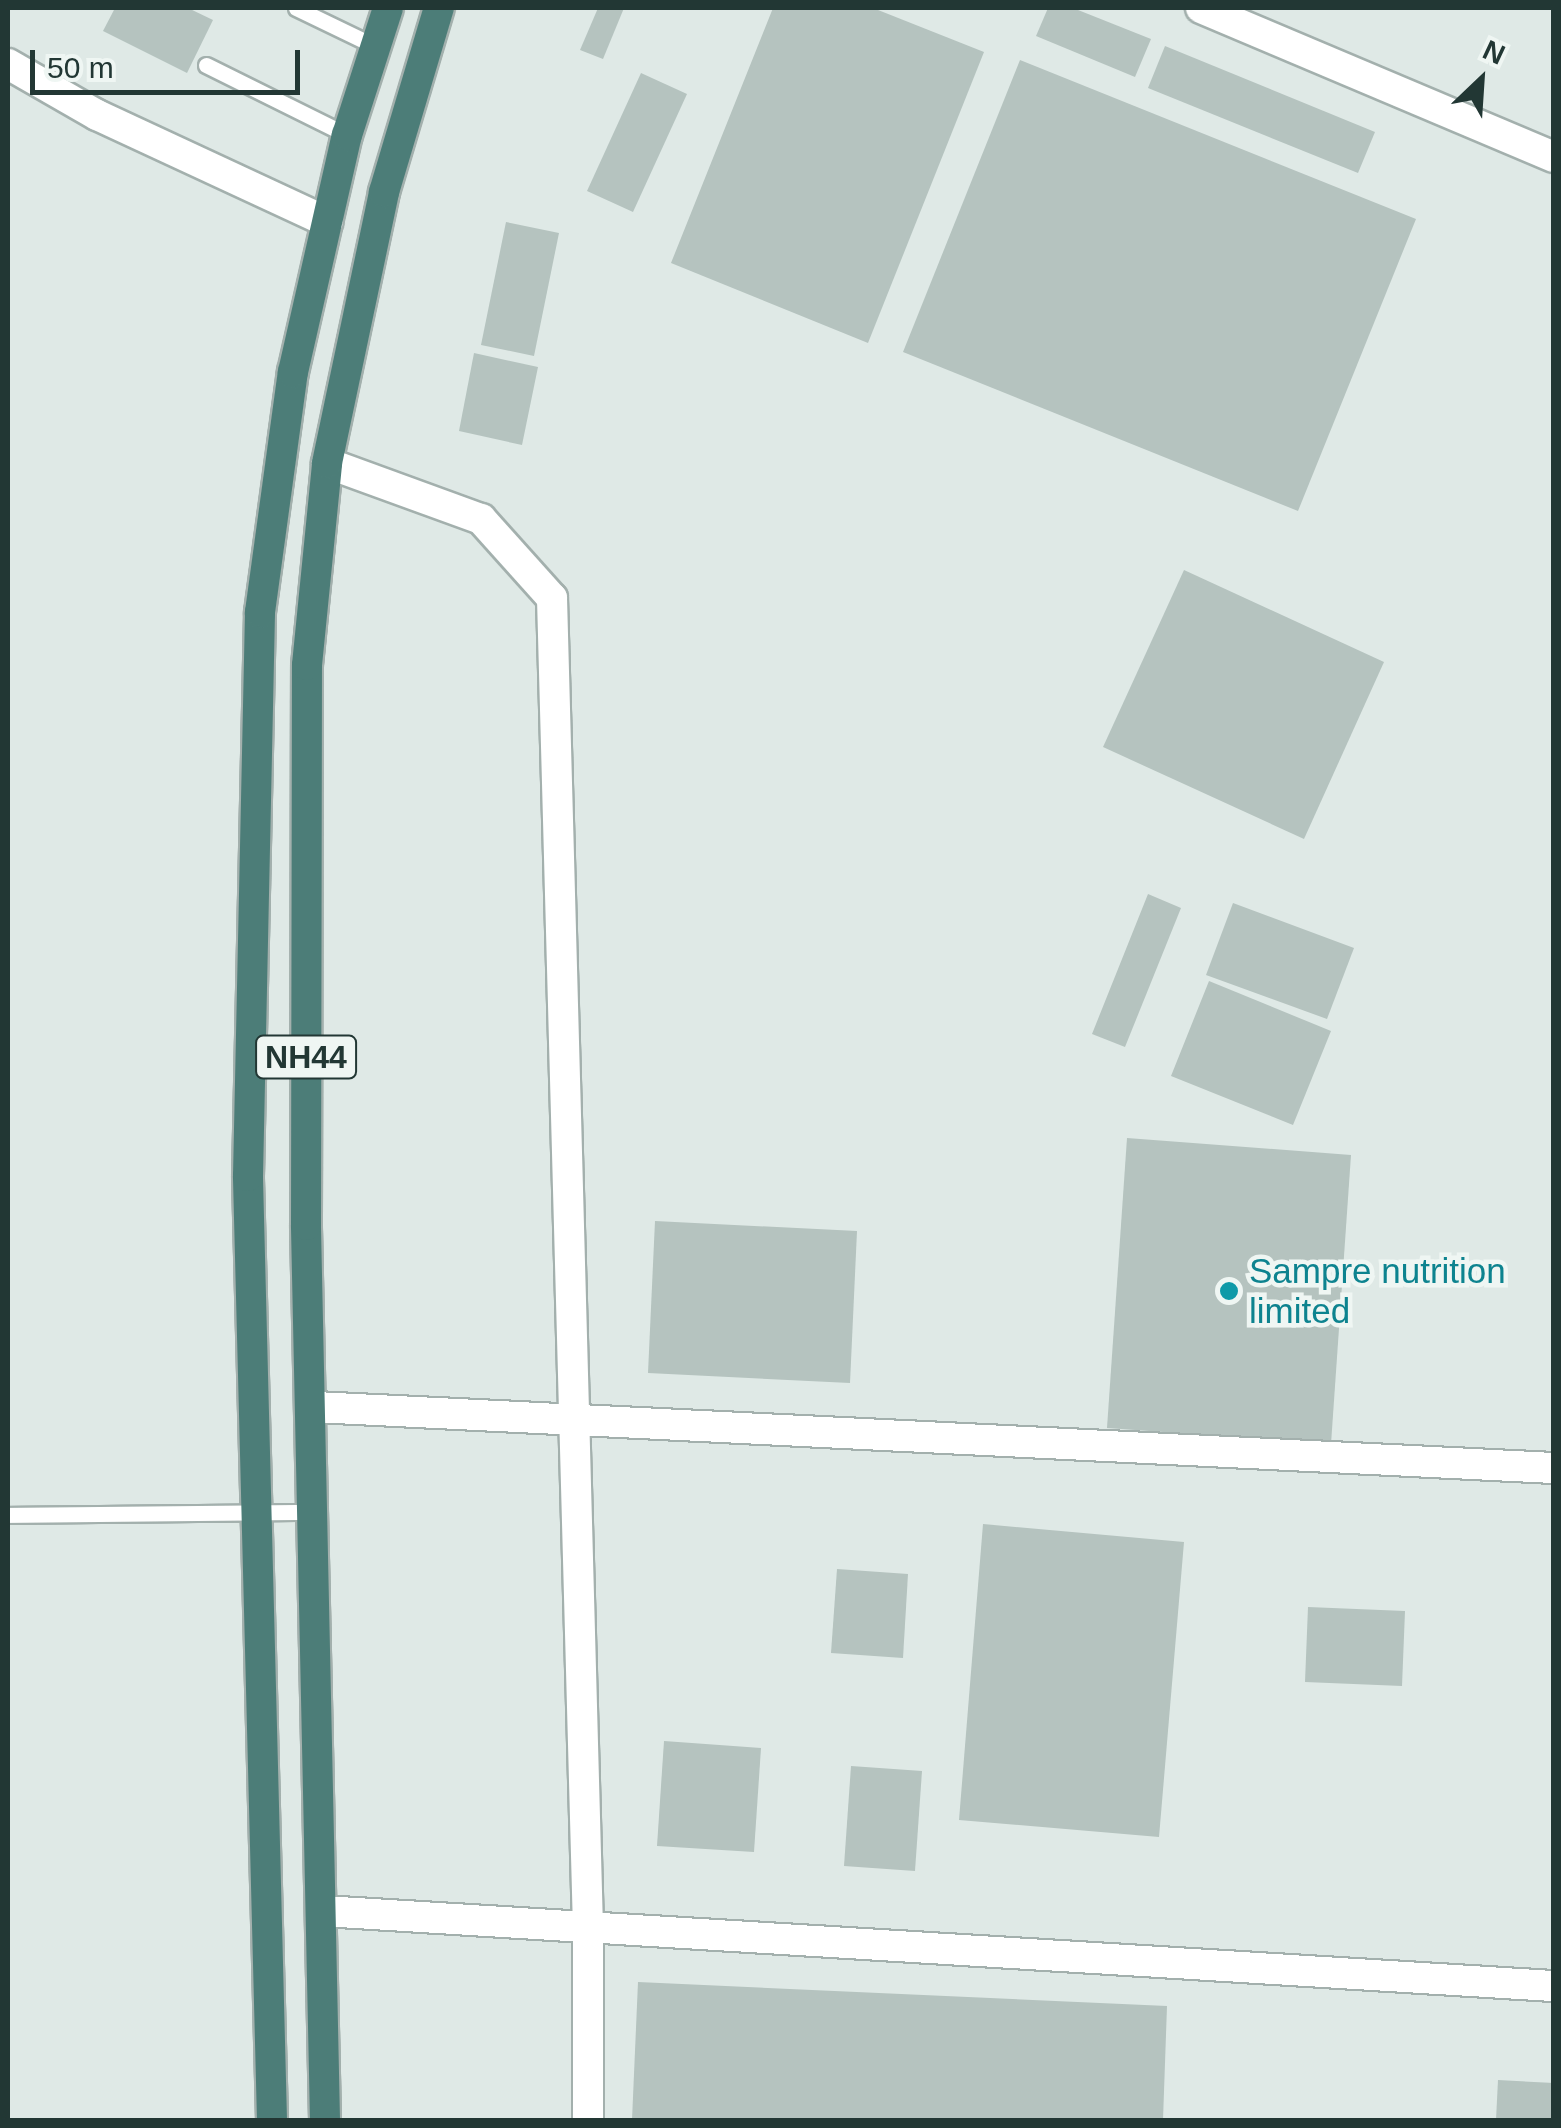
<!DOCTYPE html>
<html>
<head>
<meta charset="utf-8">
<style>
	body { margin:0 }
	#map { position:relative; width:1561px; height:2128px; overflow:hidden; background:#dfe9e6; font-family:Helvetica,sans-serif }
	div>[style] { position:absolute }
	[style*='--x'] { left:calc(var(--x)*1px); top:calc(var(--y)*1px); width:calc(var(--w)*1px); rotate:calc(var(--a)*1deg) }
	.building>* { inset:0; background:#b5c3bf }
	.roads { filter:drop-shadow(2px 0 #a3b0ad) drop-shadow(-2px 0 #a3b0ad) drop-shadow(0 2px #a3b0ad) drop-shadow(0 -2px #a3b0ad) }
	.service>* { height:15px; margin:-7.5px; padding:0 7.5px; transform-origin:7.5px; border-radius:7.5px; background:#fff }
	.minor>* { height:30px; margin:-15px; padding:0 15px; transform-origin:15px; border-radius:15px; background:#fff }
	.trunk>* { height:30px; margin:-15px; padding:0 15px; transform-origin:15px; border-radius:15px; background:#4c7d78 }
	.dots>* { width:28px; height:28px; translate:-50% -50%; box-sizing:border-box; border:5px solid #eff6f3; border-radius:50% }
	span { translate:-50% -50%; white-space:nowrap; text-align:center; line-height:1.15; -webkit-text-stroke:9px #eff6f3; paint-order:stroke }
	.shield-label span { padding:2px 8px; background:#eff6f3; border:2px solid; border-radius:8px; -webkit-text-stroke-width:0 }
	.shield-label { font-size:32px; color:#223734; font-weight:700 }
	.culture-label { font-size:35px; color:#0d838f }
	.left { translate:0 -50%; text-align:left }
	.frame { position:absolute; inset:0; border:10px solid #223734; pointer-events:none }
	.north { position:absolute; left:1431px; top:30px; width:100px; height:100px; -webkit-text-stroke:8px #eff6f3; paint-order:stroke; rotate:25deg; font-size:28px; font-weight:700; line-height:40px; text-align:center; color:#223734 }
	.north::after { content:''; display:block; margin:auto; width:35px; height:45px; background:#223734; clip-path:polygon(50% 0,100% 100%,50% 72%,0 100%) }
	.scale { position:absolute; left:30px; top:50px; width:270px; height:45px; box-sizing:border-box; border:5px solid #223734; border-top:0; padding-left:12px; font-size:30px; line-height:35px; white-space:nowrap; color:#223734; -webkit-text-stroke:8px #eff6f3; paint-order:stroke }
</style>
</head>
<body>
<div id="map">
	<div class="building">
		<div style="clip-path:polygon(115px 8px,188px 8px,213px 20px,187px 73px,103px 31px)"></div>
		<div style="clip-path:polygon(598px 8px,624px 8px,603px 59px,580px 50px)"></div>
		<div style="clip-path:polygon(773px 8px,873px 8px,984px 52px,868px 343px,671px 263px)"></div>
		<div style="clip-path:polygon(1048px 8px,1073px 8px,1151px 39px,1135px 77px,1036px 36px)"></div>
		<div style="clip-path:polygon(1165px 46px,1375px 132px,1358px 173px,1148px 88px)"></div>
		<div style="clip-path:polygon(1020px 60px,1416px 219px,1298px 511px,903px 352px)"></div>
		<div style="clip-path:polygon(641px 73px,687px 94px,633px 212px,587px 191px)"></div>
		<div style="clip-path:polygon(506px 222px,559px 233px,534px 356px,481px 345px)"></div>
		<div style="clip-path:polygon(474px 353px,538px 367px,522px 445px,459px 431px)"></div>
		<div style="clip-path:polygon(1184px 570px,1384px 662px,1304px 839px,1103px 747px)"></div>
		<div style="clip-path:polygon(1148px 894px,1181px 908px,1125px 1047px,1092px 1034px)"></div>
		<div style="clip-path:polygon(1233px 903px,1354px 948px,1327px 1019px,1206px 975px)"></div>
		<div style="clip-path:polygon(1209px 981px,1331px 1031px,1293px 1125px,1171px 1076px)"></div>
		<div style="clip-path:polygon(1127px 1138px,1351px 1155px,1331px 1444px,1107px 1428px)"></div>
		<div style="clip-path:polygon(655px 1221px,857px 1231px,850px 1383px,648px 1373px)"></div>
		<div style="clip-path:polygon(983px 1524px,1184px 1542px,1159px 1837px,959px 1820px)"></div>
		<div style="clip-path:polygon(837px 1569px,908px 1574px,903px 1658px,831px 1653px)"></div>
		<div style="clip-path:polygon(1308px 1607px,1405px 1611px,1402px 1686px,1305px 1682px)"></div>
		<div style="clip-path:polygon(664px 1741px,761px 1748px,754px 1852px,657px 1846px)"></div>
		<div style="clip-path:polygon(851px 1766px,922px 1771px,915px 1871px,844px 1866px)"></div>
		<div style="clip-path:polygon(638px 1982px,1167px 2006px,1163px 2120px,632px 2120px)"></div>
		<div style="clip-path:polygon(1498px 2080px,1554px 2083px,1554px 2120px,1496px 2120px)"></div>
	</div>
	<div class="roads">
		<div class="service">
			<div style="--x:296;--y:8;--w:88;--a:25.7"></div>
			<div style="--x:206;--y:65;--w:157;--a:26.4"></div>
			<div style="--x:8;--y:1515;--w:305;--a:-0.6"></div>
		</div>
		<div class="minor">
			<div style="--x:1201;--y:8;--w:383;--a:22.9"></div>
			<div style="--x:8;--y:64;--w:103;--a:29.8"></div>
			<div style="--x:97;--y:115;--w:254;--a:24.9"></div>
			<div style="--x:327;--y:463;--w:164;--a:20"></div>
			<div style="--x:481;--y:519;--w:106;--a:48.1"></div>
			<div style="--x:552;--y:598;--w:1332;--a:88.45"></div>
			<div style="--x:588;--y:1930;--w:190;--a:90"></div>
			<div style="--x:315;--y:1407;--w:1241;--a:2.82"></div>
			<div style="--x:323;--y:1911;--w:1233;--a:3.49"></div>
		</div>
		<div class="trunk">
			<div style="--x:272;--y:2120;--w:944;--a:-91.46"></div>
			<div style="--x:248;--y:1176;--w:564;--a:-88.78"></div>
			<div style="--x:260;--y:612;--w:242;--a:-82.2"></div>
			<div style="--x:293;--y:372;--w:243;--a:-77.2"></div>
			<div style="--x:347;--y:135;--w:133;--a:-72.1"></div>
			<div style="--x:325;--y:2120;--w:895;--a:-91.22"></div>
			<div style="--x:306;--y:1225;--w:560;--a:-89.9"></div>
			<div style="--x:307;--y:665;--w:203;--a:-84.3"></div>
			<div style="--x:327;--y:463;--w:277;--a:-78.1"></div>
			<div style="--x:384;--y:192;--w:192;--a:-73.4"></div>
		</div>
	</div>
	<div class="dots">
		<div style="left:1229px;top:1291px;background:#0f9aa8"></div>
	</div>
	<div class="shield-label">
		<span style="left:306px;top:1057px">NH44</span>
	</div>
	<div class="culture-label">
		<span class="left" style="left:1249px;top:1291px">Sampre nutrition<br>limited</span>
	</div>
	<div class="frame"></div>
	<div class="north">N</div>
	<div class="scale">50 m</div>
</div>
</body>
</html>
